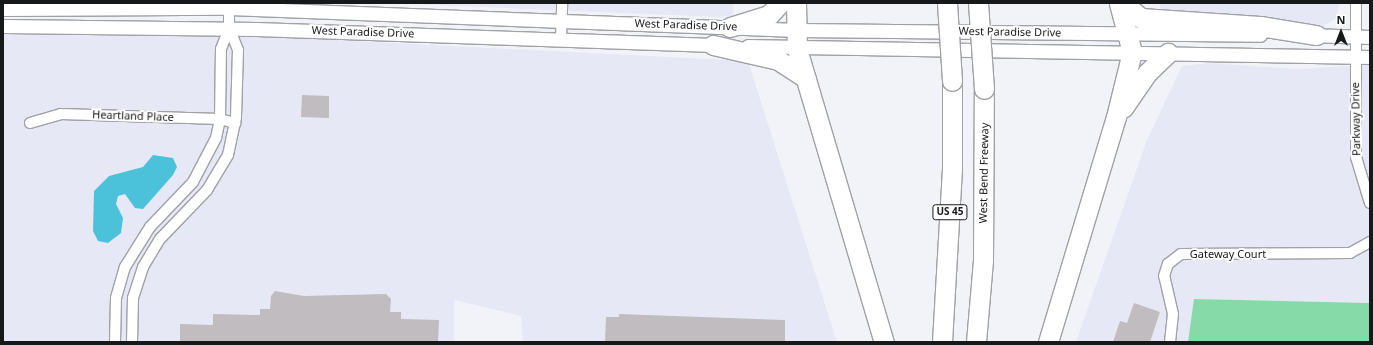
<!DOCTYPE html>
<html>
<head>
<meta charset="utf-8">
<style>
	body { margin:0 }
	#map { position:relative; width:1373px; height:345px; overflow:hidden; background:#f2f3f8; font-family:"Noto Sans",sans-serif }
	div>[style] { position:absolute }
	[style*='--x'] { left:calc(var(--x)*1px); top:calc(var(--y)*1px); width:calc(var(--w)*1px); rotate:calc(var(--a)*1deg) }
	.built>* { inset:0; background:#e6e9f5 }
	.green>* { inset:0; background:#86daa8 }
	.water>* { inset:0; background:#4cc2da }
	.building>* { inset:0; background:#c0bcc0 }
	.roads { filter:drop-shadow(1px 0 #a0a1a6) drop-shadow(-1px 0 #a0a1a6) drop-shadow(0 1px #a0a1a6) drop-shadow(0 -1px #a0a1a6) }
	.minor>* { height:10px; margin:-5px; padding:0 5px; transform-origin:5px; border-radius:5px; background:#fff }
	.tertiary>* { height:13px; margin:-6.5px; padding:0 6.5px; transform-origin:6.5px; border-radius:6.5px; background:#fff }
	.motorway>* { height:19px; margin:-9.5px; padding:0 9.5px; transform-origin:9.5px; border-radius:9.5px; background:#fff }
	.bridges { filter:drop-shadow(1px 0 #a0a1a6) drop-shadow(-1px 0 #a0a1a6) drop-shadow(0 1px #a0a1a6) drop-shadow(0 -1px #a0a1a6) }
	.motorway-bridge>* { height:19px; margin:-9.5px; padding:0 9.5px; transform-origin:9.5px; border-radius:9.5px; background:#fff }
	span { translate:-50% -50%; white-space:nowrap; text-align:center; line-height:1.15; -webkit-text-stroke:4px #fff; paint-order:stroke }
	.shield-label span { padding:1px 3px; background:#fff; border:1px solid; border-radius:3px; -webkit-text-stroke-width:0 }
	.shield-label { font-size:10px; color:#171819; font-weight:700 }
	.street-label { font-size:11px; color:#171819 }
	.frame { position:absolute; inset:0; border:4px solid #171819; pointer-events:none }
	.north { position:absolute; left:1321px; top:12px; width:40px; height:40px; -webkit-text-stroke:3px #fff; paint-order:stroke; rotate:0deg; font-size:11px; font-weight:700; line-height:16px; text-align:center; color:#171819 }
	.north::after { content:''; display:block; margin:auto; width:14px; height:18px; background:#171819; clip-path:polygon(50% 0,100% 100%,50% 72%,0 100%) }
</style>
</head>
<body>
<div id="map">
	<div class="built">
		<div style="clip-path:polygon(387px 3px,734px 3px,733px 16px,717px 17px)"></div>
		<div style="clip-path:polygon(1159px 3px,1340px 3px,1336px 18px,1324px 26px,1162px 15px)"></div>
		<div style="clip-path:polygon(3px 35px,255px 36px,748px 61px,837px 342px,523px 342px,521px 316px,454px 300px,454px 342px,3px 342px)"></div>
		<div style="clip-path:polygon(1210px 63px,1297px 69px,1370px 65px,1370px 303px,1195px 299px,1188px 342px,1076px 342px,1147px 140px,1182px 66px)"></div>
	</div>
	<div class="green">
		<div style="clip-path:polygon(1194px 299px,1370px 303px,1370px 342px,1188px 342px)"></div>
	</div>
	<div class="water">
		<div style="clip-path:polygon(153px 155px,173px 158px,177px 167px,173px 175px,143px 209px,135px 208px,125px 194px,118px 196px,116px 204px,123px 218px,121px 233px,108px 243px,98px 241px,93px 231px,94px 191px,109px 176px,143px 167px)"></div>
	</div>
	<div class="building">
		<div style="clip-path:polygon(302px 95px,329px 96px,329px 118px,301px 117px)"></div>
		<div style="clip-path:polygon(275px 291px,304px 296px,386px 294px,391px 299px,390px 312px,401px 312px,401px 319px,439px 320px,438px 342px,180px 342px,180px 324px,213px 325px,213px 314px,260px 315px,260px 309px,270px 309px,271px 296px)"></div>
		<div style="clip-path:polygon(1134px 303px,1160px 312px,1150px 342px,1113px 342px,1120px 321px,1127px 323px)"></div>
		<div style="clip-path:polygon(619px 314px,785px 320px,785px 342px,605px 342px,606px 317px,619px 317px)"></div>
	</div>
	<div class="roads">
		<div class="minor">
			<div style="--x:1356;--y:3;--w:154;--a:90"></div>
			<div style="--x:1356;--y:157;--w:48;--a:73.1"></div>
			<div style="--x:561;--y:38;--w:35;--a:-88"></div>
			<div style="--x:30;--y:123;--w:32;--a:-16"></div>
			<div style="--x:61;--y:114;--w:159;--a:1.8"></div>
			<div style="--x:220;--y:119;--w:16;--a:15"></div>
			<div style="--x:115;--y:342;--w:44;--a:-88.7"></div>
			<div style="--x:116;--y:298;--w:32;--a:-74"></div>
			<div style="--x:125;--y:267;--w:47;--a:-58"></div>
			<div style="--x:150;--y:227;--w:62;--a:-46.3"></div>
			<div style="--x:193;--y:182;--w:50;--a:-62.4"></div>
			<div style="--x:216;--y:138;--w:19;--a:-78"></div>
			<div style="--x:220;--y:119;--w:70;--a:-89.2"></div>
			<div style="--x:221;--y:49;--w:22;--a:-69"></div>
			<div style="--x:229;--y:28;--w:25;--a:-90"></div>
			<div style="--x:132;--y:342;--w:44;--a:-88.7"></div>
			<div style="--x:133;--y:298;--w:33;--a:-72"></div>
			<div style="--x:143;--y:267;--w:33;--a:-59"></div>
			<div style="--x:160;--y:239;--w:68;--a:-46.2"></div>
			<div style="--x:207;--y:190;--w:41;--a:-59"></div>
			<div style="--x:228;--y:155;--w:39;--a:-78"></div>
			<div style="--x:236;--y:117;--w:67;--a:-88.3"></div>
			<div style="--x:238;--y:50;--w:24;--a:-112"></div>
			<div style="--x:1170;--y:342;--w:28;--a:-84"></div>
			<div style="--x:1173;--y:314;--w:39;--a:-103"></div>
			<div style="--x:1164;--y:276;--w:13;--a:-72"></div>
			<div style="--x:1168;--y:264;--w:16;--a:-38"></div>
			<div style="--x:1181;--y:254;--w:169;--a:-0.3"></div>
			<div style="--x:1350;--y:253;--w:23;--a:-29"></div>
		</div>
		<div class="tertiary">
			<div style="--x:3;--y:9;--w:226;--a:-0.3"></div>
			<div style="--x:229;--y:8;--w:568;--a:2.22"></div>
			<div style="--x:797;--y:30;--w:463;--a:0.6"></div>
			<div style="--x:3;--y:26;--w:253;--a:0.7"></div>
			<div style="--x:256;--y:29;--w:465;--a:2"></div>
			<div style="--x:1308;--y:35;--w:62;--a:1.8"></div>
			<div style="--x:748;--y:46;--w:622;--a:1.01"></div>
		</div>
		<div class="motorway">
			<div style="--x:796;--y:3;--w:46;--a:88.8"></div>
			<div style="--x:797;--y:49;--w:306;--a:73.5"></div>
			<div style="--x:1123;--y:3;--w:23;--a:40"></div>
			<div style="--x:1141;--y:18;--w:119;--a:3.8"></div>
			<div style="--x:1260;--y:26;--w:57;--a:9.1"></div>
			<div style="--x:730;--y:27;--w:41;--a:-17.1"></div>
			<div style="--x:769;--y:15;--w:16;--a:-47"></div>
			<div style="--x:713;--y:45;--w:67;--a:13"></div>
			<div style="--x:778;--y:60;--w:33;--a:33"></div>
			<div style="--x:1123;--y:108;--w:42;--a:-55.6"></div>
			<div style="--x:1147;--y:73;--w:29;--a:-44"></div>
			<div style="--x:942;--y:342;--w:173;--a:-86.7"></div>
			<div style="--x:952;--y:169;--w:88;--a:-90"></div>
			<div style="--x:976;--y:342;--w:82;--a:-85.1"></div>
			<div style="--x:983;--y:260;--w:171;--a:-89.7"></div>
			<div style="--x:1048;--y:342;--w:235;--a:-73.2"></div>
			<div style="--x:1116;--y:117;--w:67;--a:-76.2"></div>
			<div style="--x:1132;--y:52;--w:51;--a:-104.9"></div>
		</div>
	</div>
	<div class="bridges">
		<div class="motorway-bridge">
			<div style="--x:947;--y:3;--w:78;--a:86.3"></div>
			<div style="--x:978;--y:3;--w:86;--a:86"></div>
		</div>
	</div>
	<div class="shield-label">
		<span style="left:950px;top:212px">US 45</span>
	</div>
	<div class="street-label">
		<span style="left:686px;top:25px;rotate:2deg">West Paradise Drive</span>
		<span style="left:363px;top:32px;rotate:2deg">West Paradise Drive</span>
		<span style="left:1010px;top:32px;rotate:1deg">West Paradise Drive</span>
		<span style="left:133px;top:116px;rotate:2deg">Heartland Place</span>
		<span style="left:1356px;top:119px;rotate:-91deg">Parkway Drive</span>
		<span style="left:984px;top:173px;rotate:-89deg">West Bend Freeway</span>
		<span style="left:1228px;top:254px">Gateway Court</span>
	</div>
	<div class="frame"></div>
	<div class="north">N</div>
</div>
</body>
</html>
